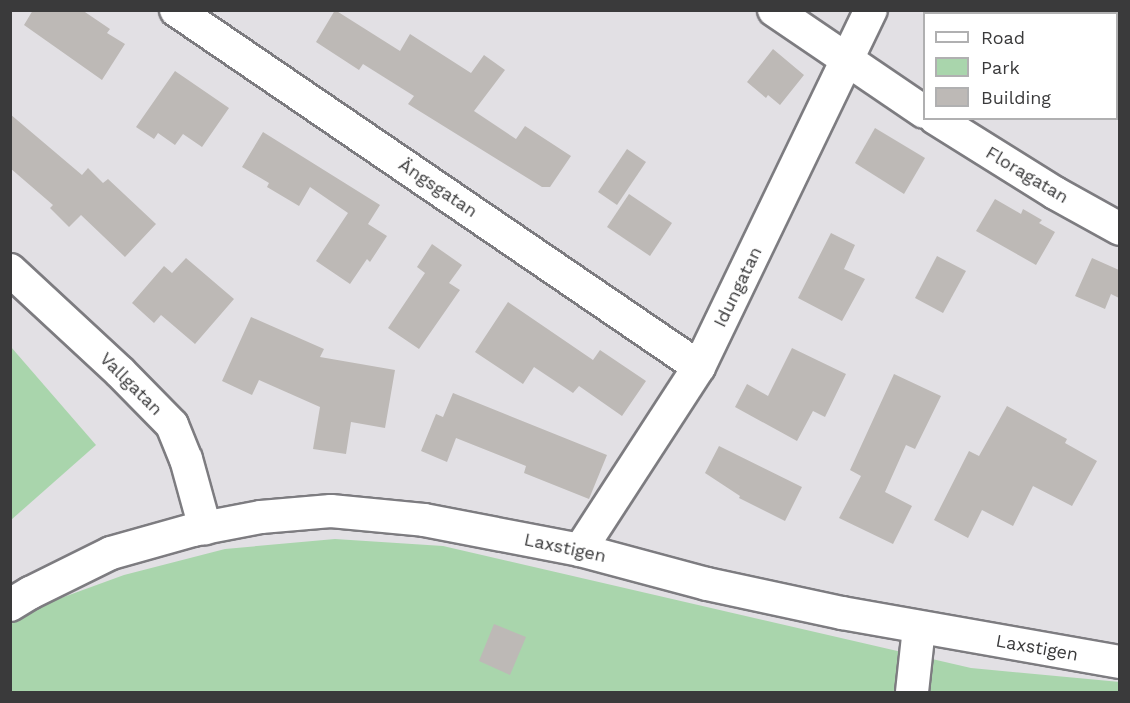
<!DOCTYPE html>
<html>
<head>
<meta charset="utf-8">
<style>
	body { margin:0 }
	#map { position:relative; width:1130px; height:703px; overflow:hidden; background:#e2e0e4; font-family:"Work Sans",sans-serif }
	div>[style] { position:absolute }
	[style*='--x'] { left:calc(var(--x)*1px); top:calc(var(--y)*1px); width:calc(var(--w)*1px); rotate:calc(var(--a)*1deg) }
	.green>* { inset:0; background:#a9d5ac }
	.building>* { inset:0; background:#bdb9b6 }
	.roads { filter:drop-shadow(2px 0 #7d7c80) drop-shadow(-2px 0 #7d7c80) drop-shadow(0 2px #7d7c80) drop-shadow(0 -2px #7d7c80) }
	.minor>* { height:32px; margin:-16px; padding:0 16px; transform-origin:16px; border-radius:16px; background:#fff }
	span { translate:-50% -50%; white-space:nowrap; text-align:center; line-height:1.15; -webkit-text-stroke:4.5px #fff; paint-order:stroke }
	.street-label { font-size:18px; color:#3a3a3b }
	.frame { position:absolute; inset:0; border:12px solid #3a3a3b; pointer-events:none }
	.legend { position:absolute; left:923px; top:12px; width:195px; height:108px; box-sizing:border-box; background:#fff; border:2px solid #b0b0b1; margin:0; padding:8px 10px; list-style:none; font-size:18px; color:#3a3a3b }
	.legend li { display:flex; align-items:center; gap:12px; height:30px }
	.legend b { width:30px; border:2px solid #b0b0b1 }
</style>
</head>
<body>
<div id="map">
	<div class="green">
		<div style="clip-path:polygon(11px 347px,96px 445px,11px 520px,10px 520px)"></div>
		<div style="clip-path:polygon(335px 539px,443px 546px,971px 668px,1120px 682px,1119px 692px,11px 692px,11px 624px,39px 606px,124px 575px,225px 549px)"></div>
	</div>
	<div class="building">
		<div style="clip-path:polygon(33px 10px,82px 10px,110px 29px,107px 33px,125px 44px,102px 80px,24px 25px)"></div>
		<div style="clip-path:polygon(335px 10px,400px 51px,410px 34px,471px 73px,484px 55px,505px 70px,474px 111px,516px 139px,525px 126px,571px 156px,550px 187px,542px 187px,408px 104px,414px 96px,363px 64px,359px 70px,316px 42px)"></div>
		<div style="clip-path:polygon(773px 49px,804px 75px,780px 105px,768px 95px,766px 98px,747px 82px)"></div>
		<div style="clip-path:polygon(175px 71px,229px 108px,202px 147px,183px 134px,175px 145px,158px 133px,154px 139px,136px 127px)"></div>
		<div style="clip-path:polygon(10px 114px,82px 175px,88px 168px,103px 183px,108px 179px,156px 224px,125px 257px,81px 215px,69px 227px,50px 208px,53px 205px,10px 168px)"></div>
		<div style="clip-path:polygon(875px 128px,925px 158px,904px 194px,855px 163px)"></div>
		<div style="clip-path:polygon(263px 132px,380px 205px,368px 224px,387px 236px,370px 262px,367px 259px,350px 284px,316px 261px,348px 213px,310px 187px,299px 206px,267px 187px,269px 183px,242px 167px)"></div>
		<div style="clip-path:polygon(627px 149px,646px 162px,617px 205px,598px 192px)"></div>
		<div style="clip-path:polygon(629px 194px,672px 223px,650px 256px,607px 227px)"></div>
		<div style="clip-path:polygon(995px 199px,1021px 214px,1023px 209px,1042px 220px,1039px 223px,1055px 232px,1036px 265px,976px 231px)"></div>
		<div style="clip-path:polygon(831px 233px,855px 245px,844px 269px,865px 279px,842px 321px,798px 298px)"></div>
		<div style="clip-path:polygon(432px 244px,462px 265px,449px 283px,460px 290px,419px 349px,388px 328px,425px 273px,417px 267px)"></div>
		<div style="clip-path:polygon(937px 256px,966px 271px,943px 313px,915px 298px)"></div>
		<div style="clip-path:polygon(186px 258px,234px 299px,195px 344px,161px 315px,154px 323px,132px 303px,164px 266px,172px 273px)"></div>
		<div style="clip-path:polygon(1092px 258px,1119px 270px,1119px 298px,1111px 294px,1105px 309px,1075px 296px)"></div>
		<div style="clip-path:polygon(508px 302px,593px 360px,600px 350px,646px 381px,622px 416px,579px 386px,573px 393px,534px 367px,523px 384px,475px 352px)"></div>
		<div style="clip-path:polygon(251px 317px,324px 349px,320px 357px,395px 370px,385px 428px,351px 422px,346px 454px,313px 449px,320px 407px,259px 380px,252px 395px,222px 381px)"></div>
		<div style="clip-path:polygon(792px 348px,846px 374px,825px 417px,813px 411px,797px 441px,735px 407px,747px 384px,768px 396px)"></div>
		<div style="clip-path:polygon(894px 374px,941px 396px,915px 449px,906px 445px,885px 492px,912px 506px,893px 544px,839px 518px,861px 476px,850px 470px)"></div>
		<div style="clip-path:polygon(453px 393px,607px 455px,589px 499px,524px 473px,526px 466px,456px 438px,447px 462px,421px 451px,436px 414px,443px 417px)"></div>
		<div style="clip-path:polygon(1007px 406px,1067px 439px,1065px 443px,1097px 461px,1072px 506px,1033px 486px,1013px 526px,982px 510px,968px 538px,934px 520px,969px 451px,979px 456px)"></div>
		<div style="clip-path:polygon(719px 446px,802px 487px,785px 521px,739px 498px,740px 496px,705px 473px)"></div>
		<div style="clip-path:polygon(494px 624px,526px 637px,510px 675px,479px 661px)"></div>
	</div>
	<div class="roads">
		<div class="minor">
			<div style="--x:176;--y:10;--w:633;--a:34.32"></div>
			<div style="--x:774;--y:10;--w:181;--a:34.2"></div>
			<div style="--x:935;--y:118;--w:142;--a:32"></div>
			<div style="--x:1055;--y:193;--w:74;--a:29"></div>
			<div style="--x:10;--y:270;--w:150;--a:42.8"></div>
			<div style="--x:120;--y:372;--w:74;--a:45.5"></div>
			<div style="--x:172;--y:425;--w:37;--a:68"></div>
			<div style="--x:186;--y:459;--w:72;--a:74.6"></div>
			<div style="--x:580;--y:550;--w:218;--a:-57"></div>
			<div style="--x:699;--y:367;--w:396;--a:-64.3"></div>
			<div style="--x:10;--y:605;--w:23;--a:-31"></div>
			<div style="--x:30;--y:593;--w:90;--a:-26.3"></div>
			<div style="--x:111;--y:553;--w:85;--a:-15.7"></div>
			<div style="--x:193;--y:530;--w:69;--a:-10.8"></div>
			<div style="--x:261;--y:517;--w:70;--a:-4.9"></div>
			<div style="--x:331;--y:511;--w:93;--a:5.5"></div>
			<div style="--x:424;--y:520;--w:159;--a:10.9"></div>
			<div style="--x:580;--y:550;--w:131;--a:15"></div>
			<div style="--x:707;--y:584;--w:138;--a:12.1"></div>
			<div style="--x:842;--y:613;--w:282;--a:10"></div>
			<div style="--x:912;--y:692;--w:64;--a:-83.8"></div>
		</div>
	</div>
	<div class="street-label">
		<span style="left:1027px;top:175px;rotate:31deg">Floragatan</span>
		<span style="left:438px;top:188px;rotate:34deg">Ängsgatan</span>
		<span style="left:738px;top:287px;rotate:-64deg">Idungatan</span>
		<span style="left:131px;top:384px;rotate:45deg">Vallgatan</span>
		<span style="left:565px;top:548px;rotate:12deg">Laxstigen</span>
		<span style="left:1037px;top:648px;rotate:10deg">Laxstigen</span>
	</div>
	<div class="frame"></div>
	<ul class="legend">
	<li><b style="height:8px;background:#fff"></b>Road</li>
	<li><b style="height:16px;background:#a9d5ac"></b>Park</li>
	<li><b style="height:16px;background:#bdb9b6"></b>Building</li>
	</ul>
</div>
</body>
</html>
